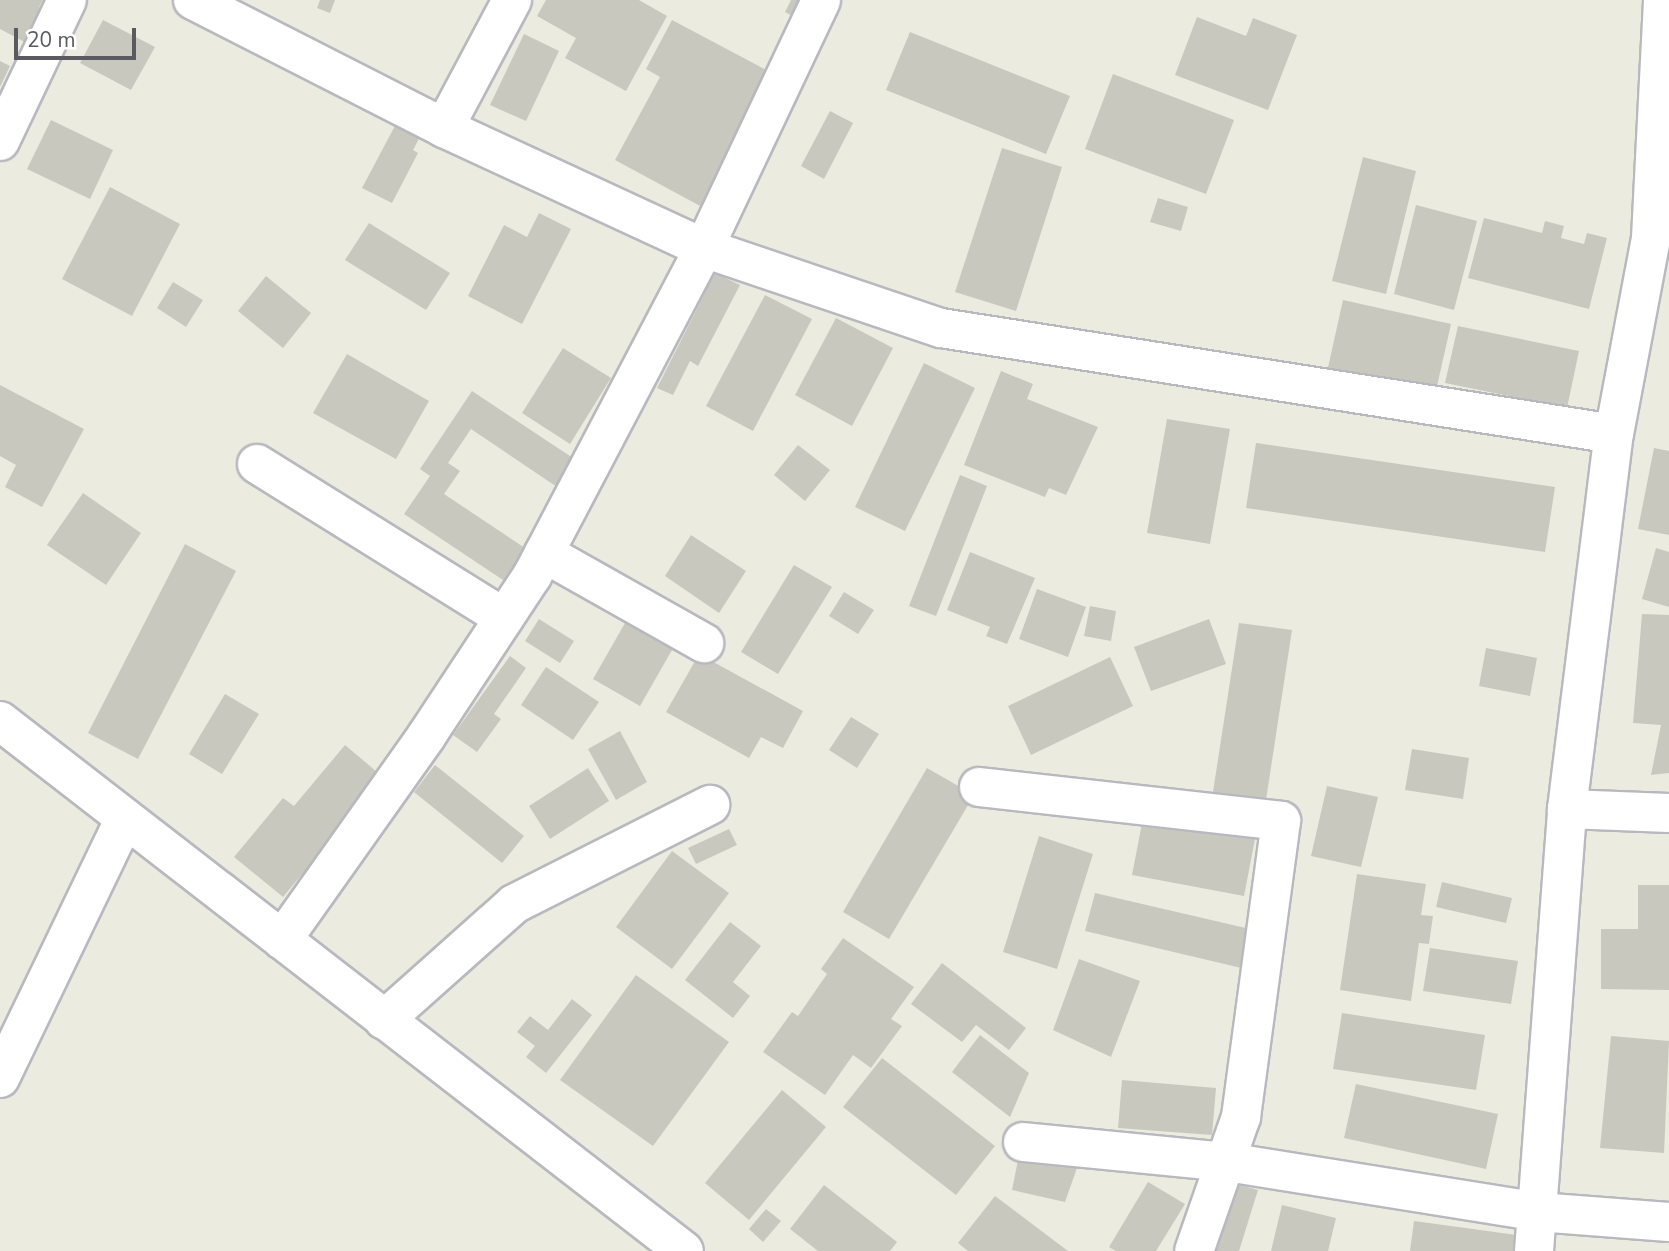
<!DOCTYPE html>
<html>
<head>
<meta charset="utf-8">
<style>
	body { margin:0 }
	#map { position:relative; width:1669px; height:1251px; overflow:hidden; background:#ecebe0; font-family:"Nunito Sans",sans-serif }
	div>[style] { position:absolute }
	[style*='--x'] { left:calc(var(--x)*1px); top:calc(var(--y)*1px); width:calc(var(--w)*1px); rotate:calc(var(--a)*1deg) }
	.building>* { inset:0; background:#c9c8bf }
	.roads { filter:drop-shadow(2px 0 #b8b9bf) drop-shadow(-2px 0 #b8b9bf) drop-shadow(0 2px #b8b9bf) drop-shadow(0 -2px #b8b9bf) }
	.minor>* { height:38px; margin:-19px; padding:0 19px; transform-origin:19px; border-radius:19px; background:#fff }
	span { translate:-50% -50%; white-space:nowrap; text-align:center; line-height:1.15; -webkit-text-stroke:5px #fff; paint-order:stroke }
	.scale { position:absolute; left:14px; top:28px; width:122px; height:32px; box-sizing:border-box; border:4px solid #595b61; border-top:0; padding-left:9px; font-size:21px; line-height:24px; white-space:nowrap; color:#595b61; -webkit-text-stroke:5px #fff; paint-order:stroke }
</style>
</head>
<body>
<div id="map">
	<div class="building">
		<div style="clip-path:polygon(0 0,43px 0,39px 7px,52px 14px,34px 47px,0 29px)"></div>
		<div style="clip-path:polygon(320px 0,335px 0,330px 13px,317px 8px)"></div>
		<div style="clip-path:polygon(546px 0,639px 0,667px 16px,626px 91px,565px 58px,576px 38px,537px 16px)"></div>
		<div style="clip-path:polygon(791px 0,810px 0,800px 20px,785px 12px)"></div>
		<div style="clip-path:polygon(1197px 17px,1246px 36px,1253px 18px,1297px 35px,1268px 110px,1175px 75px)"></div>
		<div style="clip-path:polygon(103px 20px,155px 47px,131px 90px,80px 63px)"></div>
		<div style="clip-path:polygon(672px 20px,774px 74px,702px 207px,615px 160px,660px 77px,646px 69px)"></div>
		<div style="clip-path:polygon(910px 32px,1070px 96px,1046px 154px,886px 90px)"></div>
		<div style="clip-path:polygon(524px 34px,559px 51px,526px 121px,490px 105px)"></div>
		<div style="clip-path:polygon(0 61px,10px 66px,0 87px)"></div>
		<div style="clip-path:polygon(1113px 74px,1234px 120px,1206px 194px,1085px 149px)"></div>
		<div style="clip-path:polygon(830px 111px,853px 123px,824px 179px,801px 166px)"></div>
		<div style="clip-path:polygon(51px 120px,113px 150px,90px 199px,27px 169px)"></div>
		<div style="clip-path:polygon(397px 122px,421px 135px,413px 150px,418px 153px,392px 203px,362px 188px)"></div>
		<div style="clip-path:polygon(1002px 148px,1062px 167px,1016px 311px,955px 292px)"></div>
		<div style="clip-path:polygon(1363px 157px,1416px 171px,1386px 294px,1332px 281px)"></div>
		<div style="clip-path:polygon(110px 187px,180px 224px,132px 316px,62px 279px)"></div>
		<div style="clip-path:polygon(1158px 198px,1188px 207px,1181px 231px,1150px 222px)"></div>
		<div style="clip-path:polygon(1416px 205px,1477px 221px,1454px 310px,1394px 294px)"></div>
		<div style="clip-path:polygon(539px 213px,571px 229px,522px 324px,468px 296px,504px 225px,527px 237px)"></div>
		<div style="clip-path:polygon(1484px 218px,1542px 233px,1545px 221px,1564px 226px,1561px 238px,1584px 244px,1587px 233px,1607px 238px,1589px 309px,1468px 278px)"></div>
		<div style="clip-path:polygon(369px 223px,450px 273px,426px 310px,345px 260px)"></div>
		<div style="clip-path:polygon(715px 273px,740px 285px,698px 366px,690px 361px,673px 395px,657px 388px)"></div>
		<div style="clip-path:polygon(266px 276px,311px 313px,283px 348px,238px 311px)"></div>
		<div style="clip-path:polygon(173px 282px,203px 300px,186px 327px,157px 308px)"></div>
		<div style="clip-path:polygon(765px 295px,812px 319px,753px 431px,706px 406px)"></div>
		<div style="clip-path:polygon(1343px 300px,1451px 324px,1433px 404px,1325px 381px)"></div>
		<div style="clip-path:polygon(836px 318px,893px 348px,852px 426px,795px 395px)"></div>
		<div style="clip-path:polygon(1458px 326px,1579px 351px,1567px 408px,1445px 383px)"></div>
		<div style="clip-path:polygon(563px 348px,611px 378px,570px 444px,522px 413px)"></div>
		<div style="clip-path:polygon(347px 354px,429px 401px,396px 459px,313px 413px)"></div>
		<div style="clip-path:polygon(924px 363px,975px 388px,905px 531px,855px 507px)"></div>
		<div style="clip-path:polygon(1001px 371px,1033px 384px,1027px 399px,1098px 427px,1066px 495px,1049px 488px,1045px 497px,964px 465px)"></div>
		<div style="clip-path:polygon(0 385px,84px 429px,42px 507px,5px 487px,16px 465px,0 456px)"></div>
		<div style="clip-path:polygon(472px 391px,579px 462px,560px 489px,471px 429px,448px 463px,460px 471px,444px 494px,528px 550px,506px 582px,404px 514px,430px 476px,420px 469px)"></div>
		<div style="clip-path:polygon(1167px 419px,1230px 429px,1210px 544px,1147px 533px)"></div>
		<div style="clip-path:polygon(1256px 443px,1555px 487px,1545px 552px,1246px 508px)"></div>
		<div style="clip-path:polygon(798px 445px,830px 470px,805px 501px,774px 475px)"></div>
		<div style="clip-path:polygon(1654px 448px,1669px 451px,1669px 535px,1638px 529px)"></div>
		<div style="clip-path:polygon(960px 475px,987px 486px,936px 616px,909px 606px)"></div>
		<div style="clip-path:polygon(83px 493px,141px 533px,106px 585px,47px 545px)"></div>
		<div style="clip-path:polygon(691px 535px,746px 571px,719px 613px,665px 576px)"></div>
		<div style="clip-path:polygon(185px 544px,236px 571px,138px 759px,88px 733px)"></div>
		<div style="clip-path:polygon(1656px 548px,1669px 552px,1669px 607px,1642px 599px)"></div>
		<div style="clip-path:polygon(970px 552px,1035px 578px,1007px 644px,986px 636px,990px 627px,947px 610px)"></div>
		<div style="clip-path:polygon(794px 565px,832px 587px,778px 674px,741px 652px)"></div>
		<div style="clip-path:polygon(1037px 589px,1086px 607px,1068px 657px,1019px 639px)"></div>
		<div style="clip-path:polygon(844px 592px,874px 610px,858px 634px,829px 616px)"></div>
		<div style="clip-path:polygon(1090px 606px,1116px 611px,1111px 641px,1084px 636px)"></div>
		<div style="clip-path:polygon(1642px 614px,1669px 615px,1669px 773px,1651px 775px,1661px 725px,1633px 723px)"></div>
		<div style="clip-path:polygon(629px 616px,676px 643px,640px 706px,593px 679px)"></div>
		<div style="clip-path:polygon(539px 619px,574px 641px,560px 663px,525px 641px)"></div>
		<div style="clip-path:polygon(1209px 619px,1226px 664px,1151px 691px,1134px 647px)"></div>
		<div style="clip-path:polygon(1239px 623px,1292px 630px,1266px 800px,1213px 792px)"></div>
		<div style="clip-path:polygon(1486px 648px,1537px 658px,1530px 696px,1479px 686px)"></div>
		<div style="clip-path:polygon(699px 654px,803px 711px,783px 748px,761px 737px,749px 758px,666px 712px)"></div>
		<div style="clip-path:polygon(510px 656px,526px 668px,494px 714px,501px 719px,477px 752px,453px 735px)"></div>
		<div style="clip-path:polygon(1110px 657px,1133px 706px,1031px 755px,1008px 706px)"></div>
		<div style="clip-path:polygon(546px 667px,599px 702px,573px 740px,521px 705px)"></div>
		<div style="clip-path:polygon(225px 694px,259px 714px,222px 774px,189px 754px)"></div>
		<div style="clip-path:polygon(851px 717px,879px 734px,857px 768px,829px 750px)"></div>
		<div style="clip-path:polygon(620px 731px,647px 782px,616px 800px,588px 749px)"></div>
		<div style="clip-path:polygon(345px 745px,383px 777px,283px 897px,234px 857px,283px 798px,294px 806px)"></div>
		<div style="clip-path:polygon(1412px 749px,1469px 758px,1463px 799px,1405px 790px)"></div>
		<div style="clip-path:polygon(435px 765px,524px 836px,502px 863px,414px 792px)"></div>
		<div style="clip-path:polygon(588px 768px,609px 801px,550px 839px,529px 806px)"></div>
		<div style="clip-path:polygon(927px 768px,974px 795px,889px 939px,843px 912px)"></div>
		<div style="clip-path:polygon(1327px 786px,1378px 797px,1361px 867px,1311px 856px)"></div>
		<div style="clip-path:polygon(1143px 818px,1255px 839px,1244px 896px,1132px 875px)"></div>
		<div style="clip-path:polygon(729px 829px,737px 845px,696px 864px,688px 848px)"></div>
		<div style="clip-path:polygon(1039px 836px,1093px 854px,1057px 969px,1003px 952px)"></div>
		<div style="clip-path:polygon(672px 851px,729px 893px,672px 969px,616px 927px)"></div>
		<div style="clip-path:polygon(1357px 874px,1426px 884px,1421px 915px,1433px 916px,1429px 944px,1419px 943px,1411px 1001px,1340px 990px)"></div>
		<div style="clip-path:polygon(1442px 882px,1512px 898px,1506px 923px,1436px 907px)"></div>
		<div style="clip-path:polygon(1638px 885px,1669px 885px,1669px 990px,1601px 989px,1601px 929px,1638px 929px)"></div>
		<div style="clip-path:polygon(1095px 893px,1263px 932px,1254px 971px,1085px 931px)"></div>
		<div style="clip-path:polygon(730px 922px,761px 946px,733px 982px,750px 996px,733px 1018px,685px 980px)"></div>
		<div style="clip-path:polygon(843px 938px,914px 987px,891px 1019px,902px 1026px,871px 1068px,853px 1055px,825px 1095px,763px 1052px,792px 1012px,798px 1016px,827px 974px,821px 969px)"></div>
		<div style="clip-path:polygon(1430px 948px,1518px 961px,1511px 1004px,1423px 991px)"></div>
		<div style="clip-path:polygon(1079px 959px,1140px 981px,1111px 1057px,1053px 1030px)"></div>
		<div style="clip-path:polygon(942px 963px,1026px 1028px,1009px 1050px,976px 1025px,962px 1042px,911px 1004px)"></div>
		<div style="clip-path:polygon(636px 975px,729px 1042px,653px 1146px,560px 1080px)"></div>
		<div style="clip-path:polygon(572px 999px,592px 1015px,546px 1073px,526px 1057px,535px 1046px,517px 1032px,530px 1016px,548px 1030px)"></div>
		<div style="clip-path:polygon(1342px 1013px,1485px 1035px,1476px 1090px,1333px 1069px)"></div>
		<div style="clip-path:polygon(980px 1035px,1029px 1073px,1010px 1117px,952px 1072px)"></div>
		<div style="clip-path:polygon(1611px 1036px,1669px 1041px,1664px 1153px,1600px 1148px)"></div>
		<div style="clip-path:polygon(882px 1058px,995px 1146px,956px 1195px,843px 1107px)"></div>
		<div style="clip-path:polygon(1122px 1080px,1216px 1088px,1212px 1135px,1118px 1128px)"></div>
		<div style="clip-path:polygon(1356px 1084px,1498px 1114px,1486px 1169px,1344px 1138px)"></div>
		<div style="clip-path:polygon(782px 1090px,826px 1127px,749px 1220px,705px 1183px)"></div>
		<div style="clip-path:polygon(1019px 1155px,1077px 1168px,1065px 1202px,1012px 1190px)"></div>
		<div style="clip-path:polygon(1148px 1182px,1185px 1204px,1156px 1251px,1116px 1251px,1109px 1247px)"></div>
		<div style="clip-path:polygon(1236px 1184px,1258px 1190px,1239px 1251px,1216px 1251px)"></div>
		<div style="clip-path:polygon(824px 1185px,897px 1242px,890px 1251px,818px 1251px,790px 1229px)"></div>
		<div style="clip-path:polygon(995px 1196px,1068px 1251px,968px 1251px,958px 1243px)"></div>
		<div style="clip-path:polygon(1282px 1205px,1336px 1218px,1328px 1251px,1271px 1251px)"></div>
		<div style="clip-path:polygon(766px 1209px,781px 1221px,763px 1242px,749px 1229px)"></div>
		<div style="clip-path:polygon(1414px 1221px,1524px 1236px,1522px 1251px,1410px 1251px)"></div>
	</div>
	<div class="roads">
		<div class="minor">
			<div style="--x:193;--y:0;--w:282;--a:27"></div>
			<div style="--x:444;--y:128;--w:286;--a:24.8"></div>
			<div style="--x:704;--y:248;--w:250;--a:18.7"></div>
			<div style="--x:941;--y:328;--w:681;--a:8.95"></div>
			<div style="--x:444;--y:128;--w:145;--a:-62"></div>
			<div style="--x:0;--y:141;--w:156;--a:-64.6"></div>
			<div style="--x:257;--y:464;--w:291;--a:31.9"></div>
			<div style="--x:544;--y:553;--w:184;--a:29.4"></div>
			<div style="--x:0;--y:721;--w:865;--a:37.77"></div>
			<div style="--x:979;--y:787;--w:304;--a:6.4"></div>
			<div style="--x:1281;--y:821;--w:299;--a:97.7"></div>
			<div style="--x:1241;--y:1117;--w:142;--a:109.3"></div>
			<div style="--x:1567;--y:809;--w:102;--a:2.2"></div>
			<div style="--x:282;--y:940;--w:251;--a:-54.7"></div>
			<div style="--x:427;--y:735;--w:191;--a:-56.6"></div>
			<div style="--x:532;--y:576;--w:370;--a:-62.3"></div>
			<div style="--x:704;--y:248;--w:274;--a:-64.7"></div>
			<div style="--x:384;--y:1020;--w:174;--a:-41.7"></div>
			<div style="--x:514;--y:904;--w:220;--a:-26.8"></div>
			<div style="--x:0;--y:1078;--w:286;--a:-64.3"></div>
			<div style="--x:1023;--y:1142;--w:205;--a:5.6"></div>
			<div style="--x:1227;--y:1162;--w:315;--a:9.1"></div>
			<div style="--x:1538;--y:1212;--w:131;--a:4.4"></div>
			<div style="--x:1534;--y:1251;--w:443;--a:-85.7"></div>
			<div style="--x:1567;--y:809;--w:378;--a:-82.9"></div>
			<div style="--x:1614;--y:434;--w:199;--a:-79.3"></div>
			<div style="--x:1651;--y:238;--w:238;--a:-87.1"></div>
		</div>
	</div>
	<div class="scale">20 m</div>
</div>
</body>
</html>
